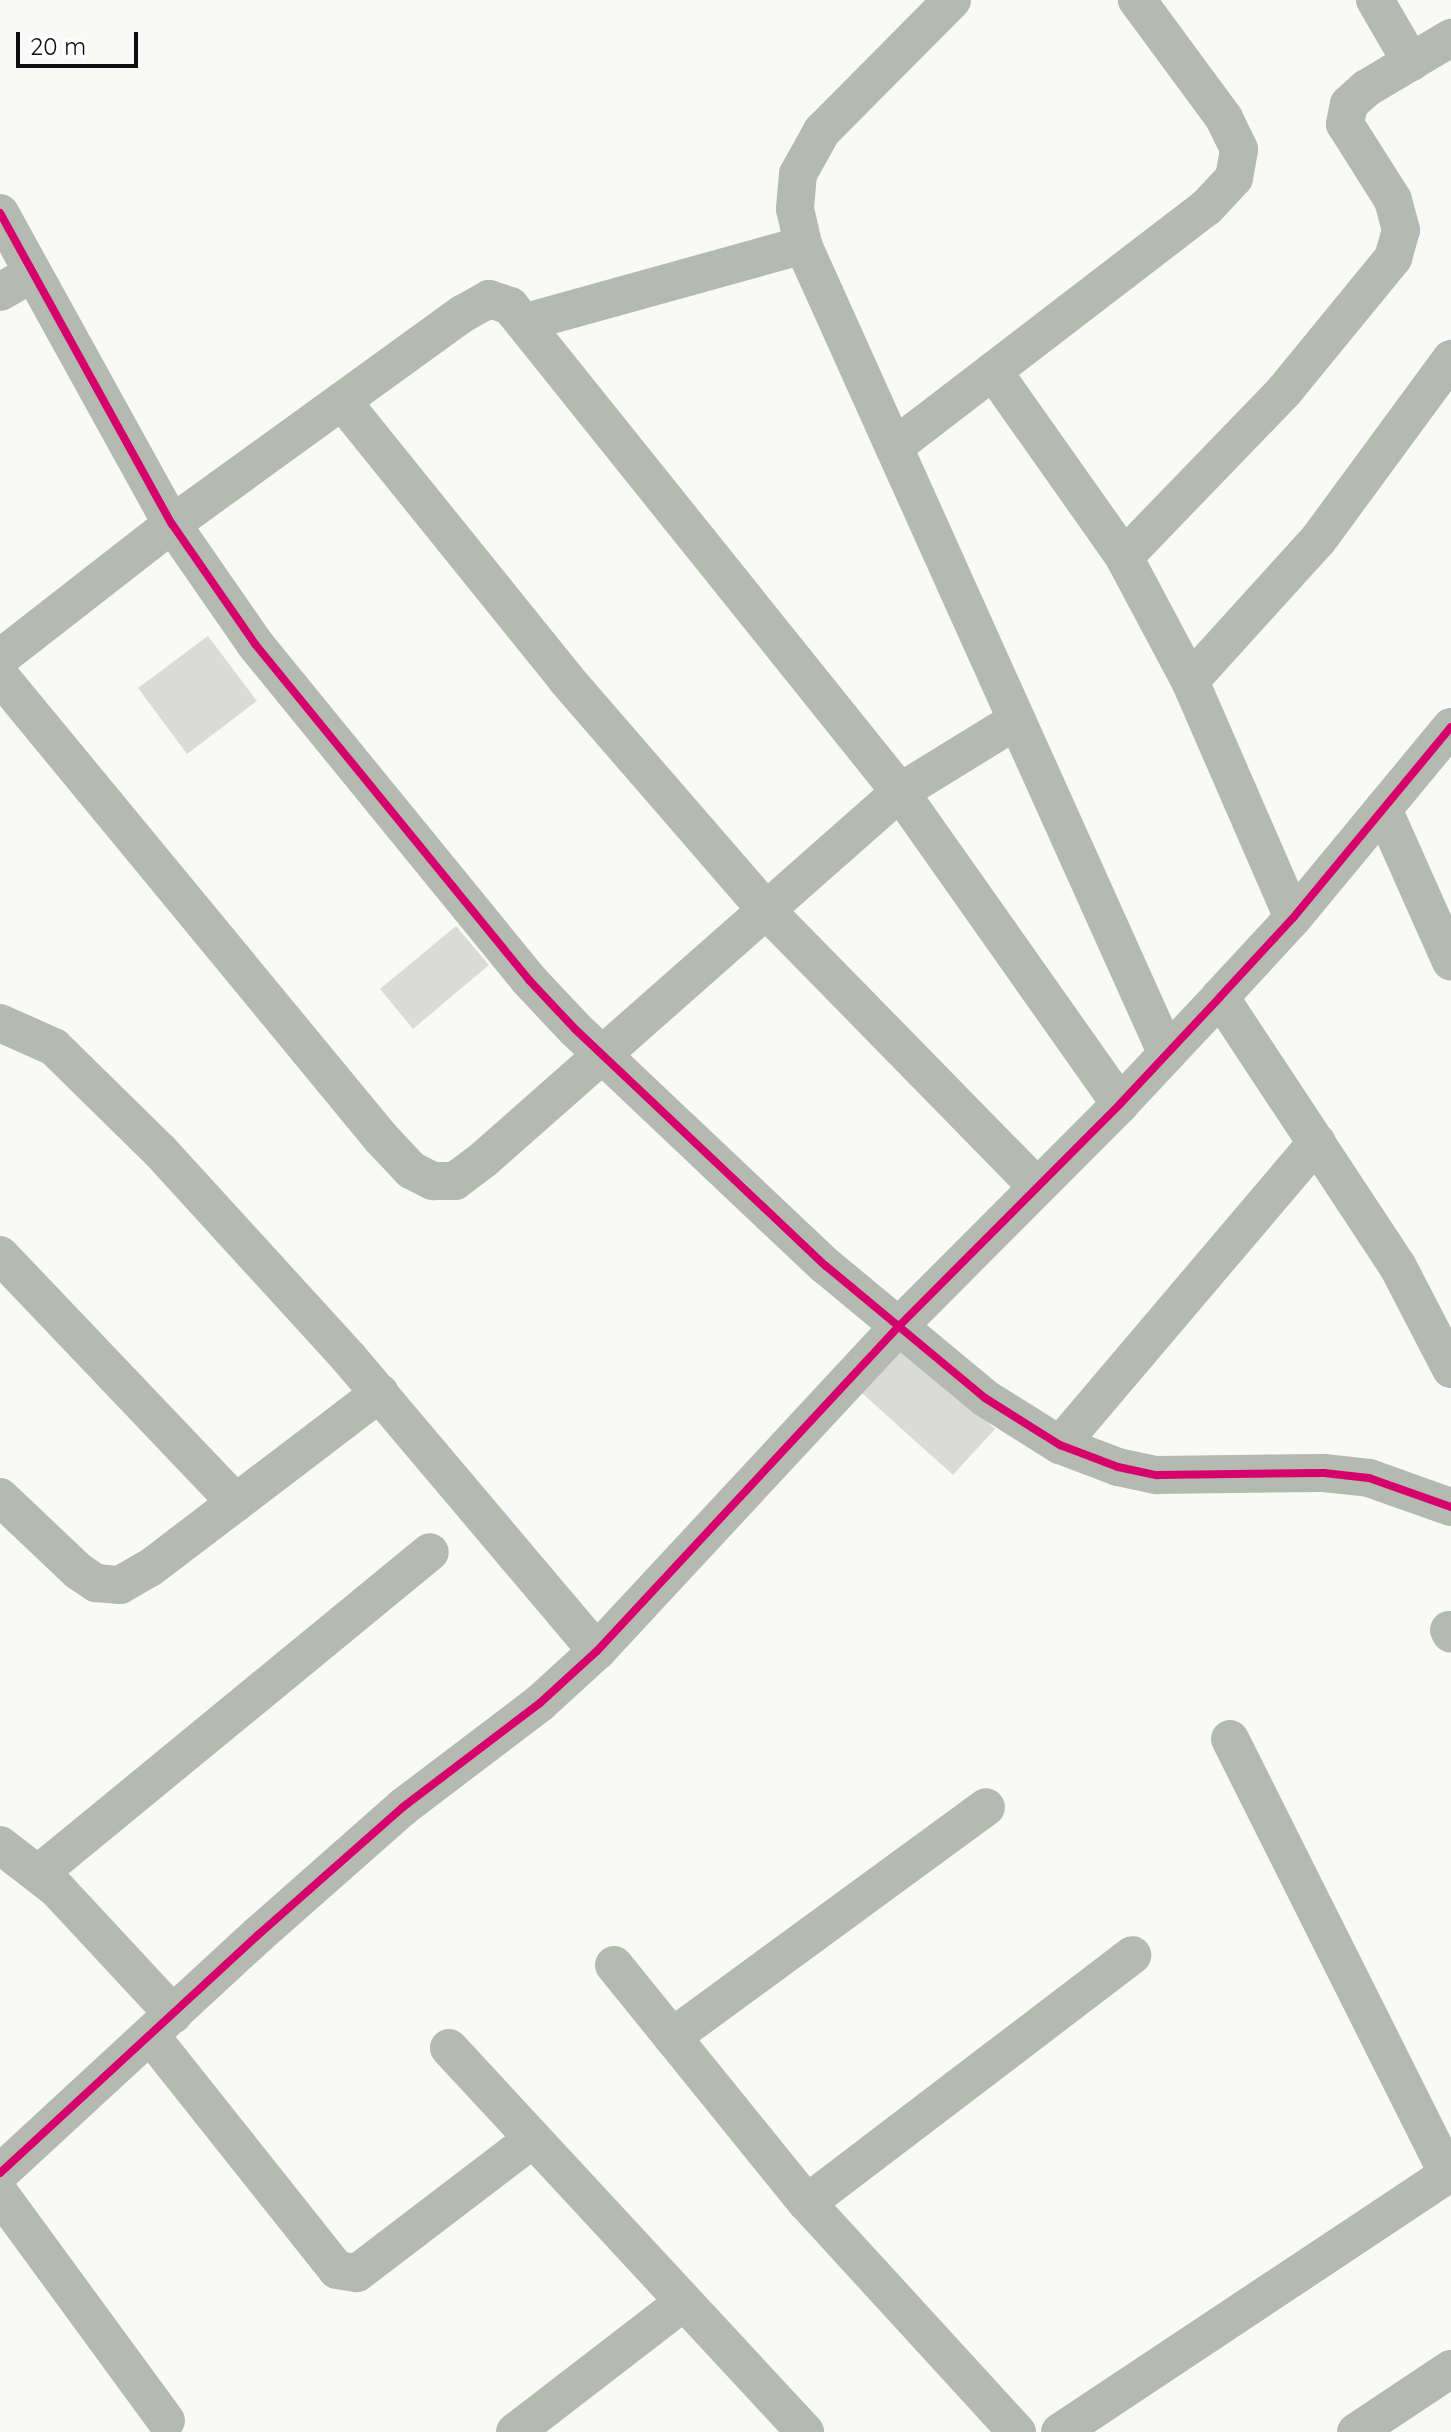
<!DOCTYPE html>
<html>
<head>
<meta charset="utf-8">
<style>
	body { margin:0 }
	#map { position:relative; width:1451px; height:2432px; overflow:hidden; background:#f9faf8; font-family:Quicksand,sans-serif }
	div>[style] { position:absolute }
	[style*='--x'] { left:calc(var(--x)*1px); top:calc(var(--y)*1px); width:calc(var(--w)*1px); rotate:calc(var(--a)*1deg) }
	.building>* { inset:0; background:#dadbd9 }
	.minor>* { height:38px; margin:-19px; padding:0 19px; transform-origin:19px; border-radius:19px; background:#b5bab1 }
	.cycleway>* { height:8px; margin:-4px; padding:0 4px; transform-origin:4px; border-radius:4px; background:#d6006c }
	span { translate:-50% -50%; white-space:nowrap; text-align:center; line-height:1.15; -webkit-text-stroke:7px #fff; paint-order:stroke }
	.scale { position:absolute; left:16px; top:32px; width:122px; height:36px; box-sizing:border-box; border:4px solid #0d0e0d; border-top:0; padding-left:10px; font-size:24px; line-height:28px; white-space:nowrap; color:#0d0e0d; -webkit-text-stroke:6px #fff; paint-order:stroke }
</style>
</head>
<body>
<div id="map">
	<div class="building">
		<div style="clip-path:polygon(208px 636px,257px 701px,187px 754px,138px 688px)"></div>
		<div style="clip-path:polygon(456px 926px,489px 965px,413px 1029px,380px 989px)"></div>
		<div style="clip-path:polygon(896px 1339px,995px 1429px,953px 1475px,854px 1386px)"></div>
	</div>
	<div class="minor">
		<div style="--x:952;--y:0;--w:185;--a:134.8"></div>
		<div style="--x:822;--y:131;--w:49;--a:119.2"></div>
		<div style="--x:798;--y:174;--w:35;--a:95"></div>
		<div style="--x:795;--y:209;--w:37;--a:77"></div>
		<div style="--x:803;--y:245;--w:887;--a:65.78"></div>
		<div style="--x:1375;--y:0;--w:72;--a:59.9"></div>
		<div style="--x:0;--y:213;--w:355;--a:61.1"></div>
		<div style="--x:172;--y:524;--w:146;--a:55.3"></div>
		<div style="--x:255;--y:644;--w:434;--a:50.8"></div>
		<div style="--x:529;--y:980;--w:67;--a:46.8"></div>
		<div style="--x:575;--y:1029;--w:345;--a:43.4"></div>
		<div style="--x:826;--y:1266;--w:207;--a:39.7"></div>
		<div style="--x:985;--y:1398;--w:89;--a:32.1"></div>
		<div style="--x:1060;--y:1445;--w:62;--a:20.8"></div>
		<div style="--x:1118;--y:1467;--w:40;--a:12"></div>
		<div style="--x:1157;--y:1475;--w:167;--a:-0.7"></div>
		<div style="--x:1324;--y:1473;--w:45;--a:6.3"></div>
		<div style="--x:1369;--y:1478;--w:87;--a:19.5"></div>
		<div style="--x:0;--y:292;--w:38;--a:-30"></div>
		<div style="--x:526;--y:322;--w:288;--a:-15.5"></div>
		<div style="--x:993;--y:371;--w:228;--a:54.8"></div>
		<div style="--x:1124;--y:557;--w:140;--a:62"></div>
		<div style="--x:1190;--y:681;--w:258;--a:66.5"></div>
		<div style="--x:342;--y:401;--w:357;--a:51.1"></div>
		<div style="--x:566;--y:679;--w:307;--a:49.1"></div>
		<div style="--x:767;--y:911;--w:386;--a:45.6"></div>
		<div style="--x:894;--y:447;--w:393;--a:-37.5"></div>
		<div style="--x:1206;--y:208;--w:41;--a:-47"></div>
		<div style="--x:1234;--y:178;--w:29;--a:-80"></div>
		<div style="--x:1239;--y:149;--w:34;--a:-116"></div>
		<div style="--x:1224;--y:118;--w:147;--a:-126.4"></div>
		<div style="--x:1124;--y:557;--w:232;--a:-46"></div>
		<div style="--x:1285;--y:390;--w:171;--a:-50.7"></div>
		<div style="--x:1393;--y:258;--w:29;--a:-74"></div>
		<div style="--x:1401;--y:230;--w:31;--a:-105"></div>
		<div style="--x:1393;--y:200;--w:90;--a:-122.3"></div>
		<div style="--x:1345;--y:124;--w:20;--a:-79"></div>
		<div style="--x:1349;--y:104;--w:24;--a:-42"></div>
		<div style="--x:1367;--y:88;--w:98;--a:-30.8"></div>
		<div style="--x:0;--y:658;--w:218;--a:-37.9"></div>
		<div style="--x:172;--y:524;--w:360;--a:-35.9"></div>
		<div style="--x:464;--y:313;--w:29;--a:-29"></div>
		<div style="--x:489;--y:299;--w:22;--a:18"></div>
		<div style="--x:510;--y:306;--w:623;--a:51.25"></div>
		<div style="--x:900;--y:792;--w:382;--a:54.8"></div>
		<div style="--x:0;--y:676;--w:599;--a:50.49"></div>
		<div style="--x:381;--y:1138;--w:44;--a:46.8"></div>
		<div style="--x:411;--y:1170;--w:25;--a:27"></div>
		<div style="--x:433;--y:1181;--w:22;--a:0"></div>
		<div style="--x:455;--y:1181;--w:36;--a:-37"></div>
		<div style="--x:484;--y:1159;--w:555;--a:-41.42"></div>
		<div style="--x:900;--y:792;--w:137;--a:-31.6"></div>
		<div style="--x:1190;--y:681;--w:190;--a:-47.8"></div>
		<div style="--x:1318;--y:540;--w:225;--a:-53.7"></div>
		<div style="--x:1383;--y:809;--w:167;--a:66"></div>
		<div style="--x:1220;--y:997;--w:321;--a:56.6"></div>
		<div style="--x:1397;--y:1265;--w:117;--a:62.6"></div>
		<div style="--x:0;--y:1023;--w:59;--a:24"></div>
		<div style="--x:54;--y:1047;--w:148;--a:44.5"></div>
		<div style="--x:160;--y:1151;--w:280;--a:47.6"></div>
		<div style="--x:349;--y:1358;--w:384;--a:49.8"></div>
		<div style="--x:0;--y:1255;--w:342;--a:46.4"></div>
		<div style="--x:1060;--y:1445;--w:397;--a:-49.7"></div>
		<div style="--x:0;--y:1497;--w:108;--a:43.5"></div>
		<div style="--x:78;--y:1571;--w:22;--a:34"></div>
		<div style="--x:96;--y:1583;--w:24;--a:5"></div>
		<div style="--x:120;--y:1585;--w:34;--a:-30"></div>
		<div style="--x:150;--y:1568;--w:289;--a:-37.3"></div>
		<div style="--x:1449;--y:1630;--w:4;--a:63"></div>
		<div style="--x:1230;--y:1739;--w:487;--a:63.4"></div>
		<div style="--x:0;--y:1845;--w:72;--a:37.7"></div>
		<div style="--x:57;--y:1889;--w:171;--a:47.1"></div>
		<div style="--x:38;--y:1874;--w:507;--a:-39.4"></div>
		<div style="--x:614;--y:1965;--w:306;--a:51"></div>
		<div style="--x:807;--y:2203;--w:311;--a:47.5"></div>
		<div style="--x:150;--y:2035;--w:300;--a:51.5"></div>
		<div style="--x:337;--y:2270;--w:20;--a:9"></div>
		<div style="--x:357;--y:2273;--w:221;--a:-37.3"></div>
		<div style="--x:672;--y:2037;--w:389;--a:-36.2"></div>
		<div style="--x:449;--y:2048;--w:524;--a:47.17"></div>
		<div style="--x:0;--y:2173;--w:351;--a:-42.7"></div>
		<div style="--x:258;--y:1935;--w:193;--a:-41.4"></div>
		<div style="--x:403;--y:1807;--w:172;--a:-37.2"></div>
		<div style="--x:540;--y:1703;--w:77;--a:-42.4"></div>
		<div style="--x:597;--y:1651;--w:444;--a:-47.1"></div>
		<div style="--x:899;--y:1326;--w:313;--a:-45.1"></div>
		<div style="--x:1120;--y:1104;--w:146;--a:-46.9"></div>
		<div style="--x:1220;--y:997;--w:108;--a:-47.3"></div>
		<div style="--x:1293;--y:918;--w:248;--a:-50.4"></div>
		<div style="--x:0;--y:2194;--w:281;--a:53.8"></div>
		<div style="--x:807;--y:2203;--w:409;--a:-37.3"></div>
		<div style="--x:515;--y:2432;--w:213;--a:-37.6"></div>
		<div style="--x:1060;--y:2432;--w:470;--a:-33.6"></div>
		<div style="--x:1356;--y:2432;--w:114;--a:-33.6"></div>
	</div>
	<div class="cycleway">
		<div style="--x:0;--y:213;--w:355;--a:61.1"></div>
		<div style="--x:172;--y:524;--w:146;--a:55.3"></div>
		<div style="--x:255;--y:644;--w:434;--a:50.8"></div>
		<div style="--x:529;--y:980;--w:67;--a:46.8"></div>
		<div style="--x:575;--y:1029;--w:345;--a:43.4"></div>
		<div style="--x:826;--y:1266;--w:207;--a:39.7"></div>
		<div style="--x:985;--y:1398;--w:89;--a:32.1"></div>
		<div style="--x:1060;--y:1445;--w:62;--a:20.8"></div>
		<div style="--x:1118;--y:1467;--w:40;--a:12"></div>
		<div style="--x:1157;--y:1475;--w:167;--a:-0.7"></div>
		<div style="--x:1324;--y:1473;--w:45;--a:6.3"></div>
		<div style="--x:1369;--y:1478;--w:87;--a:19.5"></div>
		<div style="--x:0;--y:2173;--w:351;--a:-42.7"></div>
		<div style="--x:258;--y:1935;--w:193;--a:-41.4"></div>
		<div style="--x:403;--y:1807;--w:172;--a:-37.2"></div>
		<div style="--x:540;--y:1703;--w:77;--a:-42.4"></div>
		<div style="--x:597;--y:1651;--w:444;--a:-47.1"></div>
		<div style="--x:899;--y:1326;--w:313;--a:-45.1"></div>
		<div style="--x:1120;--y:1104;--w:146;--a:-46.9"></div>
		<div style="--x:1220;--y:997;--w:108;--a:-47.3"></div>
		<div style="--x:1293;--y:918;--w:248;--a:-50.4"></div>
	</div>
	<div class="scale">20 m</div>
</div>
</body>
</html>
